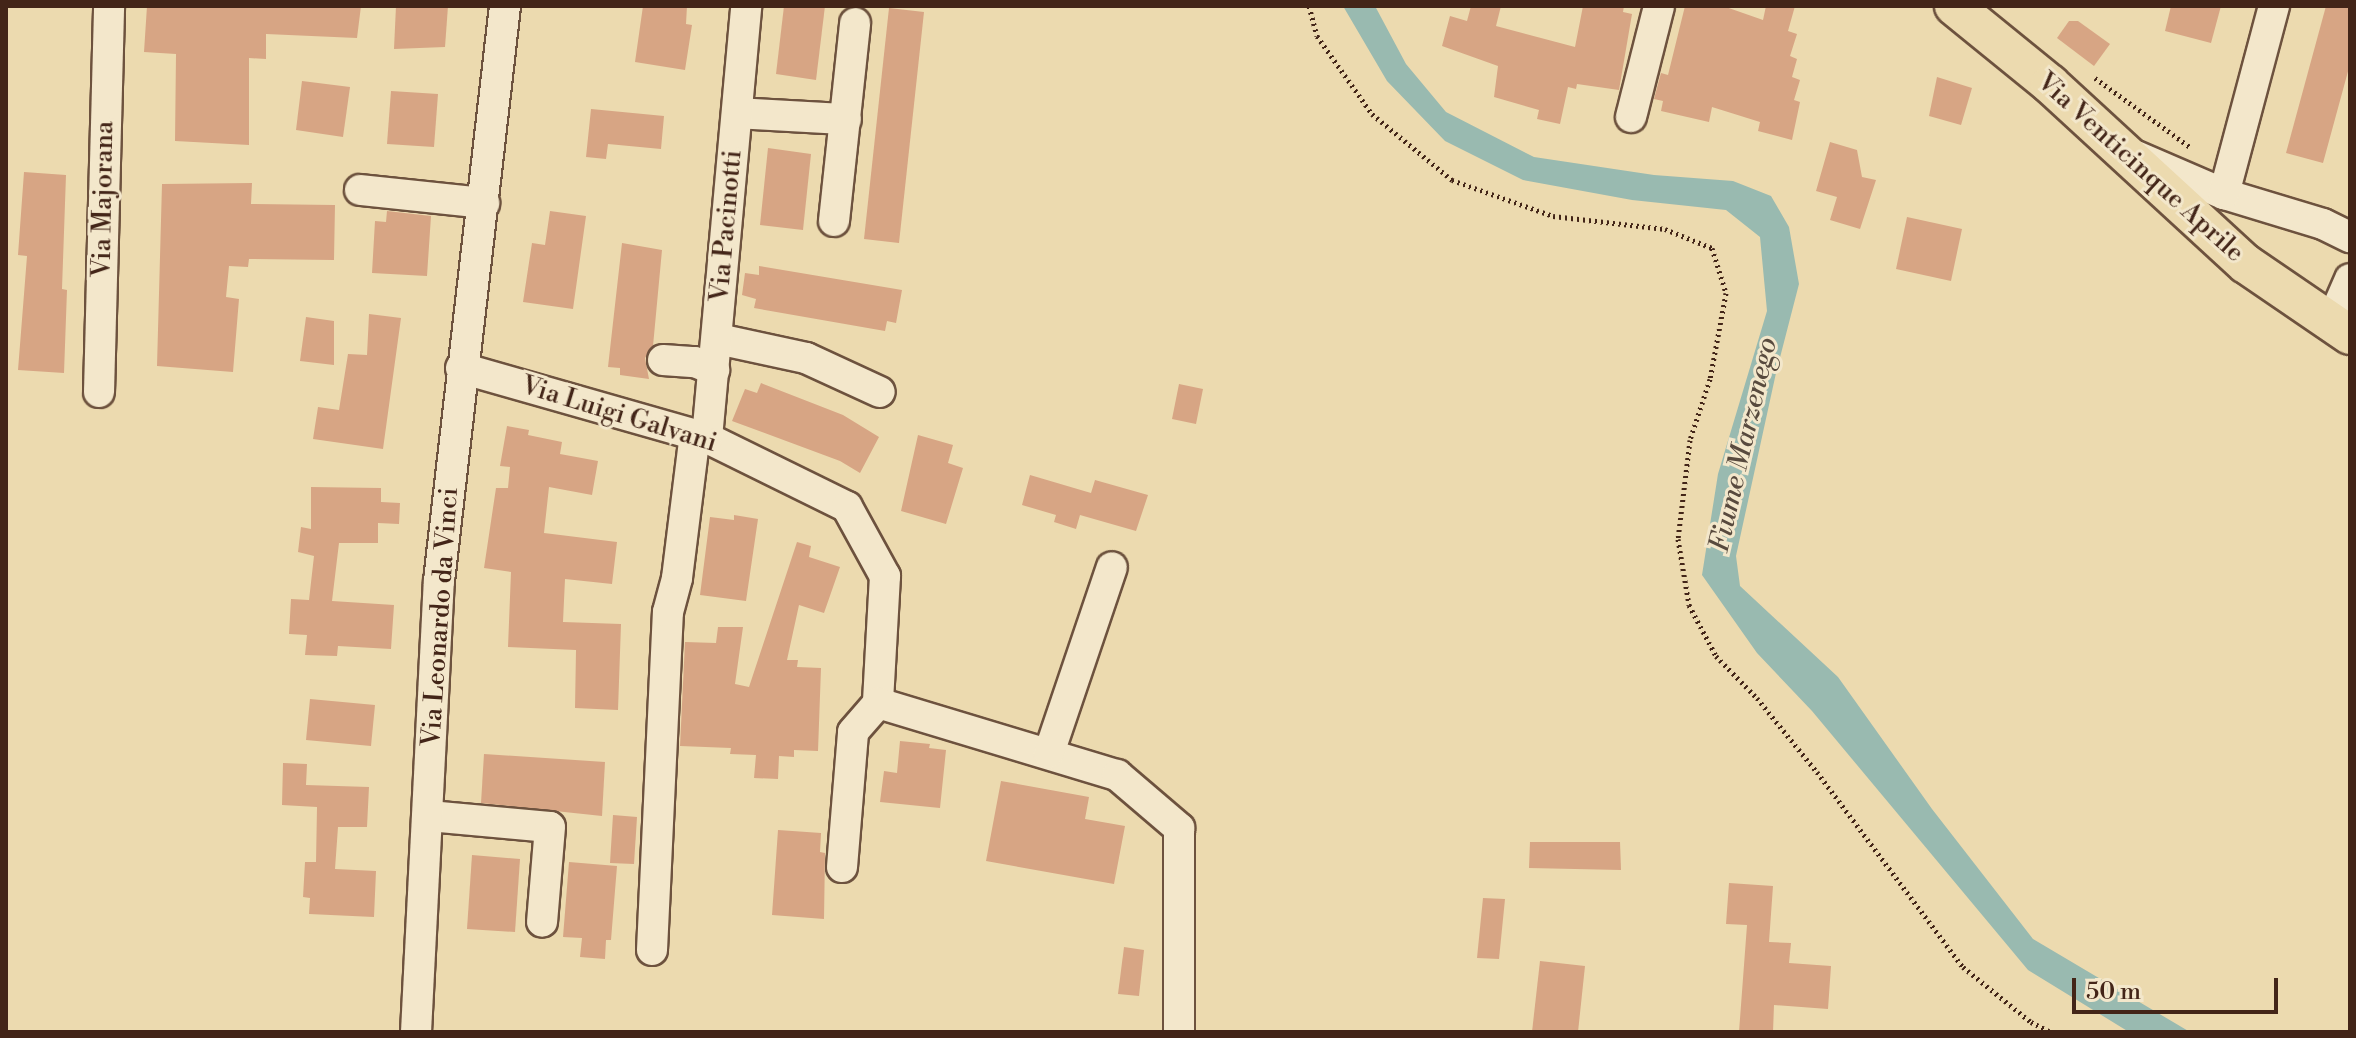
<!DOCTYPE html>
<html>
<head>
<meta charset="utf-8">
<style>
	body { margin:0 }
	#map { position:relative; width:2356px; height:1038px; overflow:hidden; background:#ecdaaf; font-family:"Libre Bodoni",serif }
	div>[style] { position:absolute }
	[style*='--x'] { left:calc(var(--x)*1px); top:calc(var(--y)*1px); width:calc(var(--w)*1px); rotate:calc(var(--a)*1deg) }
	.water>* { inset:0; background:#99bab0 }
	.building>* { inset:0; background:#d7a584 }
	.path>* { height:5px; margin-top:-2.5px; transform-origin:0; background:repeating-linear-gradient(90deg,#432518 0 2px,transparent 0 6px) }
	.roads { filter:drop-shadow(2px 0 #6d523e) drop-shadow(-2px 0 #6d523e) drop-shadow(0 2px #6d523e) drop-shadow(0 -2px #6d523e) }
	.minor>* { height:30px; margin:-15px; padding:0 15px; transform-origin:15px; border-radius:15px; background:#f3e7cb }
	.major>* { height:38px; margin:-19px; padding:0 19px; transform-origin:19px; border-radius:19px; background:#ecdaaf }
	span { translate:-50% -50%; white-space:nowrap; text-align:center; line-height:1.15; -webkit-text-stroke:6px #f3e7cb; paint-order:stroke }
	.street-label { font-size:26px; color:#432518 }
	.water-label { font-size:28px; color:#584a3e; font-style:italic }
	.frame { position:absolute; inset:0; border:8px solid #432518; pointer-events:none }
	.scale { position:absolute; left:2072px; top:978px; width:206px; height:36px; box-sizing:border-box; border:4px solid #432518; border-top:0; padding-left:10px; font-size:24px; line-height:28px; white-space:nowrap; color:#432518; -webkit-text-stroke:6px #f3e7cb; paint-order:stroke }
</style>
</head>
<body>
<div id="map">
	<div class="water">
		<div style="clip-path:polygon(1343px 6px,1375px 6px,1406px 64px,1446px 112px,1534px 157px,1654px 175px,1733px 181px,1771px 196px,1789px 227px,1799px 284px,1776px 373px,1736px 556px,1740px 586px,1838px 677px,1932px 809px,2033px 939px,2190px 1032px,2129px 1032px,2028px 970px,1812px 711px,1757px 653px,1702px 575px,1718px 474px,1767px 311px,1760px 237px,1726px 210px,1632px 200px,1523px 180px,1445px 141px,1387px 81px)"></div>
	</div>
	<div class="building">
		<div style="clip-path:polygon(147px 6px,361px 6px,357px 38px,266px 34px,266px 59px,249px 58px,249px 145px,175px 141px,176px 54px,144px 52px)"></div>
		<div style="clip-path:polygon(396px 6px,448px 6px,445px 47px,394px 49px)"></div>
		<div style="clip-path:polygon(643px 6px,687px 6px,686px 24px,692px 25px,685px 70px,635px 62px)"></div>
		<div style="clip-path:polygon(784px 6px,825px 6px,816px 80px,776px 74px)"></div>
		<div style="clip-path:polygon(1471px 6px,1501px 6px,1496px 26px,1575px 47px,1583px 6px,1624px 6px,1623px 12px,1632px 14px,1619px 90px,1577px 84px,1576px 89px,1568px 87px,1560px 124px,1537px 119px,1539px 110px,1494px 97px,1498px 66px,1442px 46px,1450px 16px,1467px 21px)"></div>
		<div style="clip-path:polygon(1685px 6px,1723px 6px,1763px 20px,1766px 6px,1795px 6px,1788px 31px,1797px 34px,1790px 56px,1797px 59px,1792px 77px,1800px 80px,1794px 100px,1800px 102px,1792px 140px,1758px 131px,1760px 122px,1712px 107px,1709px 122px,1661px 111px,1663px 101px,1654px 99px,1661px 73px,1668px 75px)"></div>
		<div style="clip-path:polygon(2171px 6px,2221px 6px,2211px 43px,2165px 31px)"></div>
		<div style="clip-path:polygon(2326px 6px,2350px 6px,2350px 64px,2323px 163px,2286px 153px)"></div>
		<div style="clip-path:polygon(889px 8px,924px 12px,899px 243px,864px 239px)"></div>
		<div style="clip-path:polygon(2069px 21px,2078px 21px,2110px 44px,2094px 66px,2057px 38px)"></div>
		<div style="clip-path:polygon(1937px 77px,1972px 88px,1961px 125px,1929px 116px)"></div>
		<div style="clip-path:polygon(302px 81px,350px 87px,343px 137px,296px 130px)"></div>
		<div style="clip-path:polygon(391px 91px,438px 94px,434px 147px,387px 144px)"></div>
		<div style="clip-path:polygon(591px 109px,664px 116px,661px 149px,608px 144px,606px 159px,586px 157px)"></div>
		<div style="clip-path:polygon(1830px 142px,1857px 150px,1862px 177px,1876px 180px,1860px 229px,1830px 220px,1837px 197px,1816px 191px)"></div>
		<div style="clip-path:polygon(768px 148px,811px 154px,803px 230px,760px 225px)"></div>
		<div style="clip-path:polygon(24px 172px,66px 175px,62px 289px,67px 290px,64px 373px,18px 370px,27px 256px,18px 255px)"></div>
		<div style="clip-path:polygon(252px 183px,251px 204px,335px 205px,334px 260px,249px 259px,248px 267px,229px 266px,226px 297px,239px 299px,233px 372px,157px 366px,162px 184px)"></div>
		<div style="clip-path:polygon(387px 211px,431px 216px,427px 276px,372px 273px,375px 221px,386px 222px)"></div>
		<div style="clip-path:polygon(550px 211px,586px 216px,573px 309px,523px 302px,532px 243px,545px 245px)"></div>
		<div style="clip-path:polygon(1907px 217px,1962px 229px,1951px 281px,1896px 269px)"></div>
		<div style="clip-path:polygon(622px 243px,662px 250px,653px 346px,645px 358px,649px 379px,620px 375px,620px 368px,608px 367px)"></div>
		<div style="clip-path:polygon(759px 266px,902px 290px,896px 323px,887px 321px,885px 331px,754px 308px,756px 299px,742px 295px,745px 273px,759px 275px)"></div>
		<div style="clip-path:polygon(369px 314px,401px 318px,383px 449px,313px 439px,318px 407px,339px 410px,348px 354px,367px 355px)"></div>
		<div style="clip-path:polygon(306px 317px,334px 321px,334px 365px,300px 361px)"></div>
		<div style="clip-path:polygon(761px 383px,843px 415px,879px 437px,860px 473px,840px 461px,732px 421px,745px 389px,757px 393px)"></div>
		<div style="clip-path:polygon(1179px 384px,1203px 389px,1196px 424px,1172px 419px)"></div>
		<div style="clip-path:polygon(507px 426px,529px 430px,528px 435px,562px 442px,560px 454px,598px 461px,592px 495px,549px 487px,544px 533px,617px 542px,612px 584px,565px 579px,563px 622px,621px 624px,618px 710px,575px 708px,576px 650px,508px 647px,511px 572px,484px 568px,496px 488px,508px 488px,510px 467px,500px 466px)"></div>
		<div style="clip-path:polygon(918px 435px,953px 445px,948px 463px,963px 468px,946px 524px,901px 511px)"></div>
		<div style="clip-path:polygon(1030px 475px,1091px 493px,1095px 480px,1148px 495px,1136px 531px,1080px 515px,1076px 529px,1054px 522px,1056px 515px,1022px 505px)"></div>
		<div style="clip-path:polygon(311px 487px,381px 488px,381px 502px,400px 503px,399px 524px,378px 523px,378px 543px,339px 543px,332px 601px,394px 605px,391px 649px,338px 646px,337px 656px,305px 655px,307px 635px,289px 634px,291px 599px,309px 600px,314px 556px,298px 552px,301px 527px,311px 529px)"></div>
		<div style="clip-path:polygon(734px 515px,758px 519px,746px 601px,700px 595px,710px 517px,734px 520px)"></div>
		<div style="clip-path:polygon(797px 542px,811px 546px,809px 557px,840px 567px,824px 613px,799px 605px,787px 660px,798px 660px,797px 667px,821px 668px,818px 751px,794px 750px,794px 757px,779px 756px,778px 779px,754px 778px,756px 755px,730px 754px,731px 748px,680px 746px,685px 642px,716px 643px,718px 627px,743px 627px,735px 684px,749px 687px)"></div>
		<div style="clip-path:polygon(310px 699px,375px 705px,371px 746px,306px 740px)"></div>
		<div style="clip-path:polygon(900px 741px,930px 744px,929px 748px,946px 750px,940px 808px,880px 802px,884px 771px,897px 773px)"></div>
		<div style="clip-path:polygon(484px 754px,605px 762px,602px 816px,481px 803px)"></div>
		<div style="clip-path:polygon(283px 763px,307px 764px,306px 785px,369px 787px,367px 827px,338px 827px,335px 869px,376px 871px,374px 917px,309px 914px,310px 898px,303px 897px,305px 862px,316px 862px,317px 807px,282px 805px)"></div>
		<div style="clip-path:polygon(1001px 781px,1089px 797px,1085px 819px,1125px 826px,1114px 884px,986px 861px)"></div>
		<div style="clip-path:polygon(613px 815px,637px 817px,634px 864px,610px 863px)"></div>
		<div style="clip-path:polygon(778px 830px,821px 833px,820px 852px,825px 853px,824px 919px,772px 915px)"></div>
		<div style="clip-path:polygon(1530px 842px,1620px 842px,1621px 870px,1529px 868px)"></div>
		<div style="clip-path:polygon(472px 855px,520px 859px,515px 932px,467px 929px)"></div>
		<div style="clip-path:polygon(569px 862px,617px 866px,611px 940px,606px 940px,605px 959px,580px 957px,582px 938px,563px 937px)"></div>
		<div style="clip-path:polygon(1729px 883px,1773px 886px,1769px 942px,1791px 943px,1789px 963px,1831px 966px,1828px 1009px,1774px 1005px,1773px 1032px,1739px 1032px,1747px 925px,1726px 924px)"></div>
		<div style="clip-path:polygon(1483px 898px,1505px 899px,1499px 959px,1477px 958px)"></div>
		<div style="clip-path:polygon(1124px 947px,1144px 950px,1139px 996px,1118px 994px)"></div>
		<div style="clip-path:polygon(1540px 961px,1585px 966px,1578px 1032px,1532px 1032px)"></div>
	</div>
	<div class="path">
		<div style="--x:1309;--y:6;--w:31;--a:75"></div>
		<div style="--x:1317;--y:36;--w:95;--a:54.8"></div>
		<div style="--x:1372;--y:114;--w:104;--a:39.5"></div>
		<div style="--x:1452;--y:180;--w:107;--a:19.6"></div>
		<div style="--x:1553;--y:216;--w:113;--a:6.6"></div>
		<div style="--x:1665;--y:229;--w:51;--a:22"></div>
		<div style="--x:1712;--y:248;--w:47;--a:72.7"></div>
		<div style="--x:1726;--y:293;--w:87;--a:100.5"></div>
		<div style="--x:1710;--y:379;--w:64;--a:108.2"></div>
		<div style="--x:1690;--y:440;--w:100;--a:96.9"></div>
		<div style="--x:1678;--y:539;--w:67;--a:80.5"></div>
		<div style="--x:1689;--y:605;--w:58;--a:62.1"></div>
		<div style="--x:1716;--y:656;--w:59;--a:45.7"></div>
		<div style="--x:1757;--y:698;--w:95;--a:51"></div>
		<div style="--x:1817;--y:772;--w:244;--a:53.2"></div>
		<div style="--x:1963;--y:967;--w:87;--a:39"></div>
		<div style="--x:2031;--y:1022;--w:22;--a:27"></div>
		<div style="--x:2095;--y:78;--w:117;--a:36"></div>
	</div>
	<div class="roads">
		<div class="minor">
			<div style="--x:737;--y:113;--w:109;--a:3.2"></div>
			<div style="--x:1631;--y:117;--w:114;--a:-75.8"></div>
			<div style="--x:2136;--y:156;--w:96;--a:23.4"></div>
			<div style="--x:2224;--y:194;--w:103;--a:16.9"></div>
			<div style="--x:2323;--y:224;--w:30;--a:26"></div>
			<div style="--x:360;--y:190;--w:125;--a:6"></div>
			<div style="--x:2224;--y:194;--w:195;--a:-75.1"></div>
			<div style="--x:834;--y:221;--w:199;--a:-83.9"></div>
			<div style="--x:2330;--y:325;--w:50;--a:-66.5"></div>
			<div style="--x:718;--y:339;--w:90;--a:12.2"></div>
			<div style="--x:806;--y:358;--w:81;--a:24.7"></div>
			<div style="--x:663;--y:360;--w:32;--a:4"></div>
			<div style="--x:695;--y:362;--w:21;--a:23"></div>
			<div style="--x:461;--y:368;--w:256;--a:15.9"></div>
			<div style="--x:707;--y:438;--w:156;--a:26.2"></div>
			<div style="--x:847;--y:507;--w:79;--a:61.2"></div>
			<div style="--x:885;--y:576;--w:127;--a:93.2"></div>
			<div style="--x:878;--y:703;--w:250;--a:16.8"></div>
			<div style="--x:1117;--y:775;--w:82;--a:40.5"></div>
			<div style="--x:1179;--y:828;--w:204;--a:90"></div>
			<div style="--x:99;--y:392;--w:386;--a:-88.5"></div>
			<div style="--x:707;--y:438;--w:434;--a:-84.8"></div>
			<div style="--x:1049;--y:753;--w:196;--a:-71.3"></div>
			<div style="--x:429;--y:816;--w:121;--a:5.2"></div>
			<div style="--x:550;--y:827;--w:95;--a:94.8"></div>
			<div style="--x:842;--y:867;--w:135;--a:-85.3"></div>
			<div style="--x:853;--y:732;--w:38;--a:-49"></div>
			<div style="--x:652;--y:950;--w:338;--a:-87.3"></div>
			<div style="--x:668;--y:612;--w:35;--a:-75"></div>
			<div style="--x:677;--y:578;--w:145;--a:-82.9"></div>
			<div style="--x:416;--y:1032;--w:452;--a:-87.1"></div>
			<div style="--x:439;--y:581;--w:579;--a:-83.45"></div>
		</div>
		<div class="major">
			<div style="--x:1954;--y:6;--w:124;--a:39.1"></div>
			<div style="--x:2050;--y:84;--w:266;--a:42.6"></div>
			<div style="--x:2246;--y:264;--w:126;--a:34.3"></div>
		</div>
	</div>
	<div class="street-label">
		<span style="left:2140px;top:168px;rotate:42deg">Via Venticinque Aprile</span>
		<span style="left:104px;top:199px;rotate:-89deg">Via Majorana</span>
		<span style="left:727px;top:226px;rotate:-85deg">Via Pacinotti</span>
		<span style="left:619px;top:415px;rotate:17deg">Via Luigi Galvani</span>
		<span style="left:441px;top:617px;rotate:-86deg">Via Leonardo da Vinci</span>
	</div>
	<div class="water-label">
		<span style="left:1744px;top:445px;rotate:-77deg">Fiume Marzenego</span>
	</div>
	<div class="frame"></div>
	<div class="scale">50 m</div>
</div>
</body>
</html>
